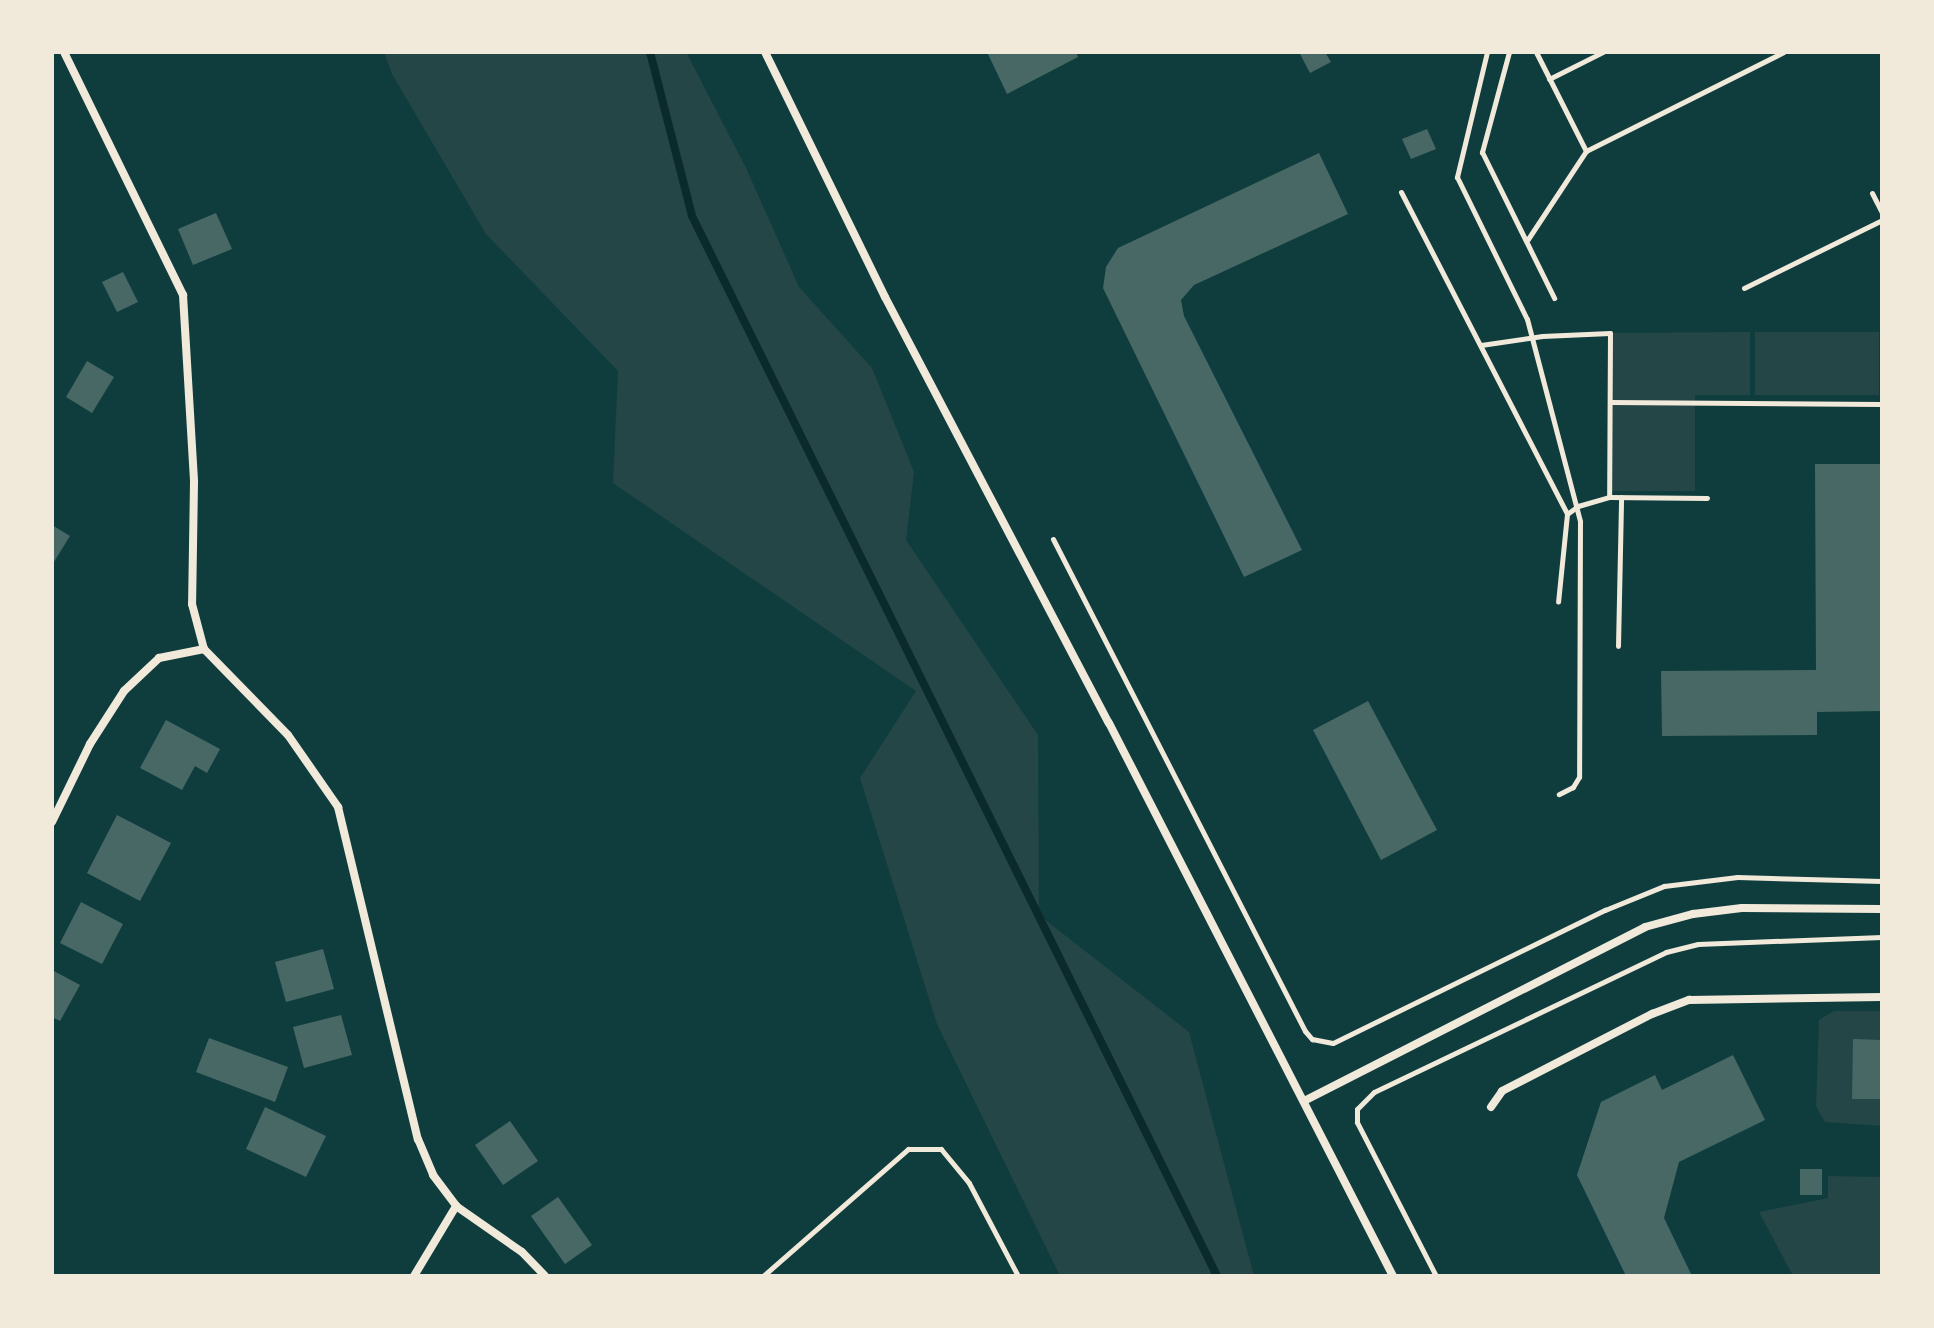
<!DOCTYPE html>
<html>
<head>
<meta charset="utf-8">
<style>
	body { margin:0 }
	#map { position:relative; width:1934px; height:1328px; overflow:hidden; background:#0f3d3e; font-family:"Libre Baskerville",serif }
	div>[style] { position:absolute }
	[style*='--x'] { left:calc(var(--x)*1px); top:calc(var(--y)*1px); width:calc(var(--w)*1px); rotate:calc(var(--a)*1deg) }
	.green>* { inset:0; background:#244646 }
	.stream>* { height:8px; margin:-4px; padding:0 4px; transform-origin:4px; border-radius:4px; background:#0a2a2b }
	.building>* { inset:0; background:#486865 }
	.path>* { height:5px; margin:-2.5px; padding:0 2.5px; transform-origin:2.5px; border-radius:2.5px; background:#f1e9da }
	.minor>* { height:8px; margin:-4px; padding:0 4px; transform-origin:4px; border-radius:4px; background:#f1e9da }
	span { translate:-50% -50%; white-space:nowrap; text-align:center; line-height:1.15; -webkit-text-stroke:6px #f1e9da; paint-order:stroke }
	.frame { position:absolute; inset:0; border:54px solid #f1e9da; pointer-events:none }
</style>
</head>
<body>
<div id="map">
	<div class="green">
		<div style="clip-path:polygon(384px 52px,686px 52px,746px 168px,799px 287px,872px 368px,914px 472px,906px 540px,1038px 735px,1039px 915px,1189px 1032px,1254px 1276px,1060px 1276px,937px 1024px,860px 778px,916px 691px,613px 483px,618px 371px,486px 234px,392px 74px)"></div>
		<div style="clip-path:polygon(1750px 332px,1750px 395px,1695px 395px,1695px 491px,1610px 491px,1610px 333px)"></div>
		<div style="clip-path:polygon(1755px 332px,1879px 332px,1879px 395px,1755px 395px)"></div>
		<div style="clip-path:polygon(1882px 1011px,1882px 1126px,1825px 1122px,1816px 1106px,1819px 1020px,1834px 1011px)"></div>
		<div style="clip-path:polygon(1828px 1176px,1882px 1177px,1882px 1276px,1793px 1276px,1759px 1212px,1828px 1198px)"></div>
	</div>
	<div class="stream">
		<div style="--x:650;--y:52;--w:169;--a:75.6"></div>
		<div style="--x:692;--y:216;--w:1183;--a:63.65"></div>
	</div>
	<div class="building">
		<div style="clip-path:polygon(987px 52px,1076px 52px,1078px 57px,1007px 94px)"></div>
		<div style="clip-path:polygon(1299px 52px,1325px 52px,1331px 62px,1310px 73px)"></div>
		<div style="clip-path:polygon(1427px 129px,1436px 149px,1411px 159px,1402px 139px)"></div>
		<div style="clip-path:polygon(1319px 153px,1348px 214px,1194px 285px,1181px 300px,1184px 316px,1302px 550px,1244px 577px,1103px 288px,1106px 267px,1118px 248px)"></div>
		<div style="clip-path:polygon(216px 213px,232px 249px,193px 265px,178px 229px)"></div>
		<div style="clip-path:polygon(123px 272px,138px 302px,117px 312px,102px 282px)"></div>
		<div style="clip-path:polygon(87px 361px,114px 377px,92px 413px,66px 397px)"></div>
		<div style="clip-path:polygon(1815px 464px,1882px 464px,1882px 711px,1817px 712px,1817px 735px,1662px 736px,1661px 671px,1816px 670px)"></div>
		<div style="clip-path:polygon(52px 525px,70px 536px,52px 565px)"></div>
		<div style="clip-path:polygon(1368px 701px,1437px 830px,1381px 860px,1313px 730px)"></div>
		<div style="clip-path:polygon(166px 720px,220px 749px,207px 773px,195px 766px,182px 790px,140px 768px)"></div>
		<div style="clip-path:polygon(117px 815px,171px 843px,140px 901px,87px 873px)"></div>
		<div style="clip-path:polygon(81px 902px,123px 924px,102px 964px,60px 943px)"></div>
		<div style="clip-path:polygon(323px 949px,334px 989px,286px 1002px,275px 962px)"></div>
		<div style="clip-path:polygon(54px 971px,80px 985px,60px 1021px,52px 1017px)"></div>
		<div style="clip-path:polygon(341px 1015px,352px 1055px,304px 1068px,293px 1027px)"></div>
		<div style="clip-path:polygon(209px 1038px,288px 1067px,275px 1102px,196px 1072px)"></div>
		<div style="clip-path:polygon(1853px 1039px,1882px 1040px,1882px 1099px,1852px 1099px)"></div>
		<div style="clip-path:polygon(1733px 1055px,1765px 1120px,1679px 1162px,1664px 1218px,1692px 1276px,1626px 1276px,1577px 1175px,1601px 1102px,1655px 1075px,1662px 1090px)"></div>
		<div style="clip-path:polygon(265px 1107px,326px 1136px,306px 1177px,246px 1149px)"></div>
		<div style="clip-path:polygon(510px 1121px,538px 1161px,503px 1185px,475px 1145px)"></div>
		<div style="clip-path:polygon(1800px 1169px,1822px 1169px,1822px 1195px,1800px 1195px)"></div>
		<div style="clip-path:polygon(558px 1197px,592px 1245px,565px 1264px,531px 1216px)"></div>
	</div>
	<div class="path">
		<div style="--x:1487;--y:52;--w:129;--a:103.5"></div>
		<div style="--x:1457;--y:177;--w:158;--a:63.8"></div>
		<div style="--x:1527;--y:319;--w:209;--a:75.3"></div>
		<div style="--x:1580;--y:521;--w:256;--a:90.2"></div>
		<div style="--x:1579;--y:777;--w:12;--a:121"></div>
		<div style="--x:1573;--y:787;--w:16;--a:153"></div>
		<div style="--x:1509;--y:52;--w:104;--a:105.1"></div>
		<div style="--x:1482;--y:152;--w:163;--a:63.7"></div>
		<div style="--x:1536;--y:52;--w:111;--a:63.2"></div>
		<div style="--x:1549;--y:79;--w:60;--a:-26.6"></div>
		<div style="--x:1401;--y:192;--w:362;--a:62.7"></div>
		<div style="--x:1567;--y:514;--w:88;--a:95.8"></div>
		<div style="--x:1872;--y:193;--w:22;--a:63"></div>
		<div style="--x:1528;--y:239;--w:105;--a:-56.6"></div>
		<div style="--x:1586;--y:151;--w:221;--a:-26.6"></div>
		<div style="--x:1744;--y:288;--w:154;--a:-26.2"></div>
		<div style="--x:1481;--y:345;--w:62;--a:-8.4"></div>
		<div style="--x:1542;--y:336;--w:68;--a:-2.5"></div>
		<div style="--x:1610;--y:333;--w:164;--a:90.3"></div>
		<div style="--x:1610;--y:402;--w:272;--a:0.4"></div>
		<div style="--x:1567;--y:514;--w:14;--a:-36"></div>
		<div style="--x:1578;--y:506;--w:32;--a:-16"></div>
		<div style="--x:1609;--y:497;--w:98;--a:0.6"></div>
		<div style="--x:1053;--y:539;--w:553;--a:62.88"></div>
		<div style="--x:1305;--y:1031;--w:11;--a:49"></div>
		<div style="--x:1312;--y:1039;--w:21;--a:11"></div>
		<div style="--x:1333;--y:1043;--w:303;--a:-26.1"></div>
		<div style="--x:1605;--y:910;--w:64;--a:-22.1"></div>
		<div style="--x:1664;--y:886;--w:74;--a:-7"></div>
		<div style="--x:1737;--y:877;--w:145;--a:1.6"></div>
		<div style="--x:1618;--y:646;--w:149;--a:-88.8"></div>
		<div style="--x:763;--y:1276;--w:193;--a:-41.2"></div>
		<div style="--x:908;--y:1149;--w:33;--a:0"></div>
		<div style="--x:941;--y:1149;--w:44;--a:50.5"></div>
		<div style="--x:969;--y:1183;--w:105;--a:62.2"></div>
		<div style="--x:1436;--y:1276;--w:173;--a:-117.2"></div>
		<div style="--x:1357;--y:1122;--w:13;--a:-90"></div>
		<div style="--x:1357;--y:1109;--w:24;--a:-45"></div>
		<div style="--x:1374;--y:1092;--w:324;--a:-25.6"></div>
		<div style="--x:1666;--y:952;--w:33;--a:-14"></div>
		<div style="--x:1698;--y:944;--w:184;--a:-2.2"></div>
	</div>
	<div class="minor">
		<div style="--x:64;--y:52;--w:271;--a:63.9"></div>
		<div style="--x:183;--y:295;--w:187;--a:86.6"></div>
		<div style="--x:194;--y:482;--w:122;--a:90.9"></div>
		<div style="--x:192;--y:604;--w:47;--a:75.1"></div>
		<div style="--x:204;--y:649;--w:120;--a:45.7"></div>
		<div style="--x:288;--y:735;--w:88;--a:55.2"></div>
		<div style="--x:338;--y:807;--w:342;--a:76.5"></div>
		<div style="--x:418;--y:1139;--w:39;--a:67"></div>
		<div style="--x:433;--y:1175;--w:39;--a:53"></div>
		<div style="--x:456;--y:1206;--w:80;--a:34.9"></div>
		<div style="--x:522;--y:1252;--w:33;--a:46"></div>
		<div style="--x:765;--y:52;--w:273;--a:63.9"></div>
		<div style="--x:885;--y:297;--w:481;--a:62.3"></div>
		<div style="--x:1109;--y:723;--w:622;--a:62.82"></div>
		<div style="--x:52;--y:822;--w:87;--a:-64"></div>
		<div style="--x:90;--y:744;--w:63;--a:-57.3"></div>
		<div style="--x:124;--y:691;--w:48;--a:-43.3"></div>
		<div style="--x:159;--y:658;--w:46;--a:-11.3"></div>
		<div style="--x:1304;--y:1101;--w:383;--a:-27"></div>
		<div style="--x:1645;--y:927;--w:50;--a:-15.2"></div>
		<div style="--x:1693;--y:914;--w:49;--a:-7"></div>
		<div style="--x:1742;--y:908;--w:140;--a:0.4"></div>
		<div style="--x:1491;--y:1107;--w:19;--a:-55"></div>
		<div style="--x:1502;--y:1091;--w:169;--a:-27.2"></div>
		<div style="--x:1652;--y:1014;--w:40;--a:-21"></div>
		<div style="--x:1689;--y:1000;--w:193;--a:-0.9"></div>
		<div style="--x:414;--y:1276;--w:82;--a:-59"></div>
	</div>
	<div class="frame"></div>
</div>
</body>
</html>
